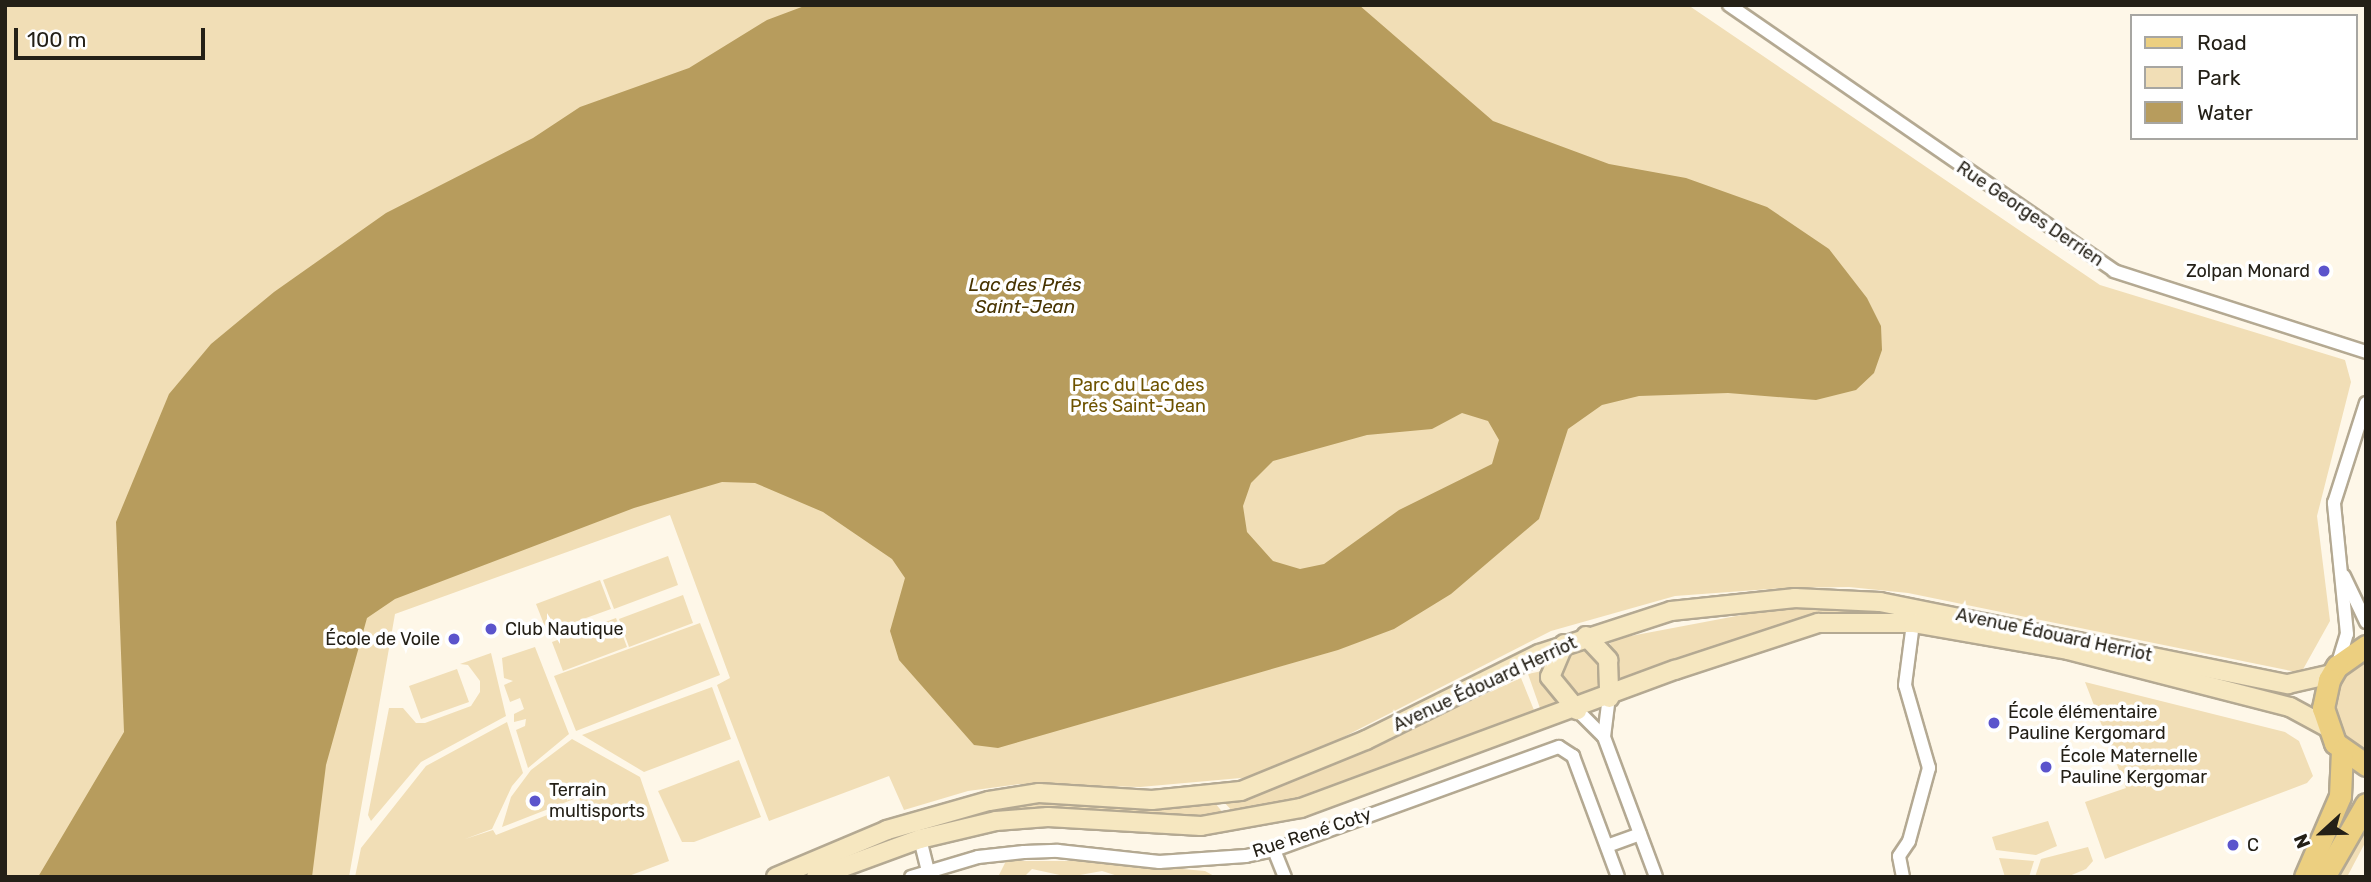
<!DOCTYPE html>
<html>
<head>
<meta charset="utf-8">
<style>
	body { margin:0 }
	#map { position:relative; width:2371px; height:882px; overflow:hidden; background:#fef7e8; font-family:Rubik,sans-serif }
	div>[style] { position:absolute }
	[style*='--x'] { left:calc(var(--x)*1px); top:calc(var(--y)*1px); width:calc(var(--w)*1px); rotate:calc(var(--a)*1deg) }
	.green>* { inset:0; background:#f1deb6 }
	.round { border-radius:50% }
	.water>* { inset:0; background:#b79c5d }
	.roads { filter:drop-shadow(2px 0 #b4a992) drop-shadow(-2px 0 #b4a992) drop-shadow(0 2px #b4a992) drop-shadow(0 -2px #b4a992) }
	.street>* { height:12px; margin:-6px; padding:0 6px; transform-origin:6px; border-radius:6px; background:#fff }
	.secondary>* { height:18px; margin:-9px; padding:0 9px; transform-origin:9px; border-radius:9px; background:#f6e7c0 }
	.primary>* { height:21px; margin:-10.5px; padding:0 10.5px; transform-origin:10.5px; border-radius:10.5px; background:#eccf80 }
	.dots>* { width:19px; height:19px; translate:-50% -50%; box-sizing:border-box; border:4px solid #fff; border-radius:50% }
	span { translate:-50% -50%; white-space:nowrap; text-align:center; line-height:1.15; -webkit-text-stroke:7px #fff; paint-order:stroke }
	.street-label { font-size:18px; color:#242017 }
	.poi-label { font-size:18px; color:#242017 }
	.right { translate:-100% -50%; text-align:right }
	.left { translate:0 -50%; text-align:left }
	.park-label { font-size:18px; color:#6e5300 }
	.water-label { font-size:19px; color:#473300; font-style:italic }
	.frame { position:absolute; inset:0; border:7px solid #242017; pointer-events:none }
	.legend { position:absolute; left:2130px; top:14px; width:228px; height:126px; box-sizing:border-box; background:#fff; border:2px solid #a7a6a2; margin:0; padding:9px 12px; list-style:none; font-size:21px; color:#242017 }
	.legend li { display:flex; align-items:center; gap:14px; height:35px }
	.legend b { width:35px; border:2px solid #a7a6a2 }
	.north { position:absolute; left:2287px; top:798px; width:70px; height:70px; -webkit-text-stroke:5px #fff; paint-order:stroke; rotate:248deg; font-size:19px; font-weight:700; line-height:28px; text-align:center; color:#242017 }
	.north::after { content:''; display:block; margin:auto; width:24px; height:32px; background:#242017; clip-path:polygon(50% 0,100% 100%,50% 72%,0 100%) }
	.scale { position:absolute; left:14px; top:28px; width:191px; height:32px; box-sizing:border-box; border:4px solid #242017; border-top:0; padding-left:9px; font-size:21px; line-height:24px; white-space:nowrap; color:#242017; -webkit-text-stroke:5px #fff; paint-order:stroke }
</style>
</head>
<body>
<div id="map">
	<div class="green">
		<div style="clip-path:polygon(5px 5px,1688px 5px,2100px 285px,2345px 360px,2351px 382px,2317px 516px,2330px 621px,2301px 673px,1908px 593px,1849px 587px,1782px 588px,1675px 596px,1551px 631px,1322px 748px,1252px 777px,1140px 787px,1019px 784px,968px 791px,904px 810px,889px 776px,769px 821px,717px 685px,730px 678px,670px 515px,395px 614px,349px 877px,5px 877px)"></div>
		<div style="clip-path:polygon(668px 556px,678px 585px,614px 609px,603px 580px)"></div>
		<div style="clip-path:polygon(600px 580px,611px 609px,547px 632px,536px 604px)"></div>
		<div style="clip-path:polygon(683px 595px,693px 623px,629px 647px,619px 619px)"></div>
		<div style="clip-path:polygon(1800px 604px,1879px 609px,1878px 616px,1804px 619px,1620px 680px,1610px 643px,1620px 638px)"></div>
		<div style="clip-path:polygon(616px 618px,627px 647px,563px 671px,552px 642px)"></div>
		<div style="clip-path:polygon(700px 623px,720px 675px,576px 731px,554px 676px)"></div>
		<div style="clip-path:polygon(535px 647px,569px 734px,528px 768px,516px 730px,525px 726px,526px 719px,514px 722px,514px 714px,524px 709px,520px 698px,510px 702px,504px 685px,513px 681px,504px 678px,502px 658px)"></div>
		<div class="round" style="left:1560px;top:651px;width:44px;height:44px"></div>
		<div style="clip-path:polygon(491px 653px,506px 716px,421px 762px,371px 821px,368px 815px,389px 708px,403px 708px,416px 723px,425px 723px,471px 706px,480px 692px,480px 681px,468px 665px,460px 664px)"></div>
		<div style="clip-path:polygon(2366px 655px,2366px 756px,2341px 737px,2333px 715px,2339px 680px)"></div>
		<div style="clip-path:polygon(457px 669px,469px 702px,421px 719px,409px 686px)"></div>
		<div style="clip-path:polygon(1542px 671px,1556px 701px,1541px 711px,1528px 674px)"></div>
		<div style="clip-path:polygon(1521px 678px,1536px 715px,1301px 800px,1237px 816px,1221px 799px,1407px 729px)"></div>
		<div style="clip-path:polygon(2085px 682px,2285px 732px,2299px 741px,2313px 776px,2307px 783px,2105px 859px,2085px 802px,2126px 788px)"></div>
		<div style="clip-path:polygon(712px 687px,731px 739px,644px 772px,582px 735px)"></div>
		<div style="clip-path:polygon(507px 722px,523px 773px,512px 786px,492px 829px,465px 839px,493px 830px,496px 835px,581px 802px,579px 797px,502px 827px,511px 797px,531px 770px,572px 739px,640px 777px,669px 861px,626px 877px,355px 877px,361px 848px,426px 766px)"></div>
		<div style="clip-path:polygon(739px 760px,761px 817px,694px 842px,682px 842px,658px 791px)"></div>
		<div style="clip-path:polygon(1211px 798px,1224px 814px,1202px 822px,981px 816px,1035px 799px)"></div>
		<div style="clip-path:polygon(2366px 816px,2366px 841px,2347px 877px,2332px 877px)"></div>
		<div style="clip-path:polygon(2048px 821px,2057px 846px,2036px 855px,1996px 850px,1992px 837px)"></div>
		<div style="clip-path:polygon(2088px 847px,2093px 861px,2086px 869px,2067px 877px,2035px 877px,2041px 859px)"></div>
		<div style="clip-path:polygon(1999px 858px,2034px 861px,2029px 877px,2005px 877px)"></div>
		<div style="clip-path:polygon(1006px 861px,1091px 861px,1205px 871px,1216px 877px,1121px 877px,1102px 871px,1069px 877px,1032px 869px,1024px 877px,998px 877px)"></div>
	</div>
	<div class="water">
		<div style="clip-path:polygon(evenodd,807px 5px,1359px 5px,1493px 121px,1609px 164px,1686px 178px,1767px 207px,1829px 249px,1867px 298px,1881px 326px,1882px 350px,1874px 373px,1856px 390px,1816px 400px,1728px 393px,1639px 396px,1602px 405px,1568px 429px,1539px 519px,1451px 594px,1394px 629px,1338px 650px,998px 748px,974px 745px,899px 660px,890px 631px,905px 578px,892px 559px,823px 512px,755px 483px,722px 482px,634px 508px,395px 599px,367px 618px,326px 765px,312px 877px,38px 877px,124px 732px,116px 522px,169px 394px,211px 344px,274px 292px,386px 213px,533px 138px,580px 107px,689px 68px,767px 20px,807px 5px,1462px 413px,1488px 421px,1499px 440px,1492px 464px,1399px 510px,1324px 564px,1300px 569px,1273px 561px,1247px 532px,1243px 506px,1251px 483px,1273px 461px,1367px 435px,1432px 429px,1462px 413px)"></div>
	</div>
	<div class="roads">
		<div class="street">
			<div style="--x:1729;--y:5;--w:468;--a:34.6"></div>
			<div style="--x:2114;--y:271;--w:265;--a:17.8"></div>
			<div style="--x:2344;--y:576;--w:51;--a:64.4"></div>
			<div style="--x:2338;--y:663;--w:30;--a:-73"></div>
			<div style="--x:2347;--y:634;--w:132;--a:-95.7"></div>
			<div style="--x:2334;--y:503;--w:105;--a:-72.3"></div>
			<div style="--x:1577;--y:710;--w:38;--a:45"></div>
			<div style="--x:1604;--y:737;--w:149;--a:69.6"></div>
			<div style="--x:1604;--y:737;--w:39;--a:-83"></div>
			<div style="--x:920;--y:839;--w:33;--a:76"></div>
			<div style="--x:1607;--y:846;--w:35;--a:-20"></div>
			<div style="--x:1274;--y:850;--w:29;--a:68"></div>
			<div style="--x:911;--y:877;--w:70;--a:-16.6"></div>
			<div style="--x:978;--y:857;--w:46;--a:-6.2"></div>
			<div style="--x:1024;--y:852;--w:34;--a:-2"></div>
			<div style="--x:1058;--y:851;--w:102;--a:6.2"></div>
			<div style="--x:1159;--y:862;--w:87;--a:-3.9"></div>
			<div style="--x:1246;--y:856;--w:29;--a:-12"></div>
			<div style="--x:1274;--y:850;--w:303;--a:-19.9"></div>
			<div style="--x:1559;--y:747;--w:17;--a:33"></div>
			<div style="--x:1573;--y:756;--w:129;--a:69.6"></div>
			<div style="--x:1903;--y:877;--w:21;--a:-101"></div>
			<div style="--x:1899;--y:856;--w:18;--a:-56"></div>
			<div style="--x:1909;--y:841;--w:76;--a:-74.7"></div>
			<div style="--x:1929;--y:768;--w:86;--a:-106.1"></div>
			<div style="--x:1905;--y:685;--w:63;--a:-82.6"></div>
		</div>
		<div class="secondary">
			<div style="--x:1586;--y:636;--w:33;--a:47"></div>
			<div style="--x:1608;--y:660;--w:38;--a:88"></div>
			<div style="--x:1564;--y:644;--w:36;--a:113"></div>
			<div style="--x:1550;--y:677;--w:43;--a:50.7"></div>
			<div style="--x:776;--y:877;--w:121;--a:-22.9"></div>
			<div style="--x:887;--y:830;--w:106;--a:-15.9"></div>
			<div style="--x:989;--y:801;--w:51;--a:-9.1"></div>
			<div style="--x:1039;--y:793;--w:113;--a:3.5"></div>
			<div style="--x:1152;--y:800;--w:89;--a:-5.8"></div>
			<div style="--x:1241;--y:791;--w:135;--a:-22.2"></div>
			<div style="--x:1366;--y:740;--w:193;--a:-26.4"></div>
			<div style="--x:1539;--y:654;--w:139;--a:-18"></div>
			<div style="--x:1671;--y:611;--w:125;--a:-6"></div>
			<div style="--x:1795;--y:598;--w:85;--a:2.7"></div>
			<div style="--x:1880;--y:602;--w:416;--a:11.4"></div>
			<div style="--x:2288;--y:684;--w:45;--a:-12.8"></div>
			<div style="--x:816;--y:877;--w:111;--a:-20.1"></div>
			<div style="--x:920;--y:839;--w:78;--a:-13.3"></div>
			<div style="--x:996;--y:821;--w:52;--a:-4.4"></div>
			<div style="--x:1048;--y:817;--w:153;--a:3.4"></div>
			<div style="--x:1201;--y:826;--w:102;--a:-10.2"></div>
			<div style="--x:1301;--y:808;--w:399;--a:-20.3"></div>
			<div style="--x:1675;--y:670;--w:151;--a:-18.2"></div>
			<div style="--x:1818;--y:623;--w:95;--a:0"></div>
			<div style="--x:1913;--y:623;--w:157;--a:9.9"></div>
			<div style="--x:2068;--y:650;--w:229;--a:14.4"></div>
			<div style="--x:2290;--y:707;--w:42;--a:28.4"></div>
		</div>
		<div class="primary">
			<div style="--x:2366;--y:646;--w:35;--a:145"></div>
			<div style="--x:2337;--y:666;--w:16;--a:120"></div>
			<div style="--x:2329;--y:680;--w:29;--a:102"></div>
			<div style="--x:2323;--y:708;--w:37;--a:71"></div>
			<div style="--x:2335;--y:743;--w:38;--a:35"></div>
			<div style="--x:2305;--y:877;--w:88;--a:-66.6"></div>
			<div style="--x:2340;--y:796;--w:46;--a:-87.5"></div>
			<div style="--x:2324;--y:877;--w:84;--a:-60.1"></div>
		</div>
	</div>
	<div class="dots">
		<div style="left:2324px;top:271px;background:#5b54cc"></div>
		<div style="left:491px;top:629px;background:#5b54cc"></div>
		<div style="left:454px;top:639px;background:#5b54cc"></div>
		<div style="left:1994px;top:723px;background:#5b54cc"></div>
		<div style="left:2046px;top:767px;background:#5b54cc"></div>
		<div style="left:535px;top:801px;background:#5b54cc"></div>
		<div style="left:2233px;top:845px;background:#5b54cc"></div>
	</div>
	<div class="street-label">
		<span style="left:2030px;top:214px;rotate:34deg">Rue Georges Derrien</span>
		<span style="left:2054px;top:635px;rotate:12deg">Avenue Édouard Herriot</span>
		<span style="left:1485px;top:684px;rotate:-25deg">Avenue Édouard Herriot</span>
		<span style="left:1312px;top:833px;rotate:-18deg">Rue René Coty</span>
	</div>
	<div class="poi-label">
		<span class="right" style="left:2310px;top:271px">Zolpan Monard</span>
		<span class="left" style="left:505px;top:629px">Club Nautique</span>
		<span class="right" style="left:440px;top:639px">École de Voile</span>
		<span class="left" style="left:2008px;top:723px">École élémentaire<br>Pauline Kergomard</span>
		<span class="left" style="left:2060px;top:767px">École Maternelle<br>Pauline Kergomar</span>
		<span class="left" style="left:549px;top:801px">Terrain<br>multisports</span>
		<span class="left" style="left:2247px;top:845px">C</span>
	</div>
	<div class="park-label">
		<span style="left:1138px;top:396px">Parc du Lac des<br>Prés Saint-Jean</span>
	</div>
	<div class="water-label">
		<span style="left:1025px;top:296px">Lac des Prés<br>Saint-Jean</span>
	</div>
	<div class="frame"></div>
	<ul class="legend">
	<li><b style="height:9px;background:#eccf80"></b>Road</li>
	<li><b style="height:19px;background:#f1deb6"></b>Park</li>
	<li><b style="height:19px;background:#b79c5d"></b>Water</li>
	</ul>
	<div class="north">N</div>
	<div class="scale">100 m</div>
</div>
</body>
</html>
